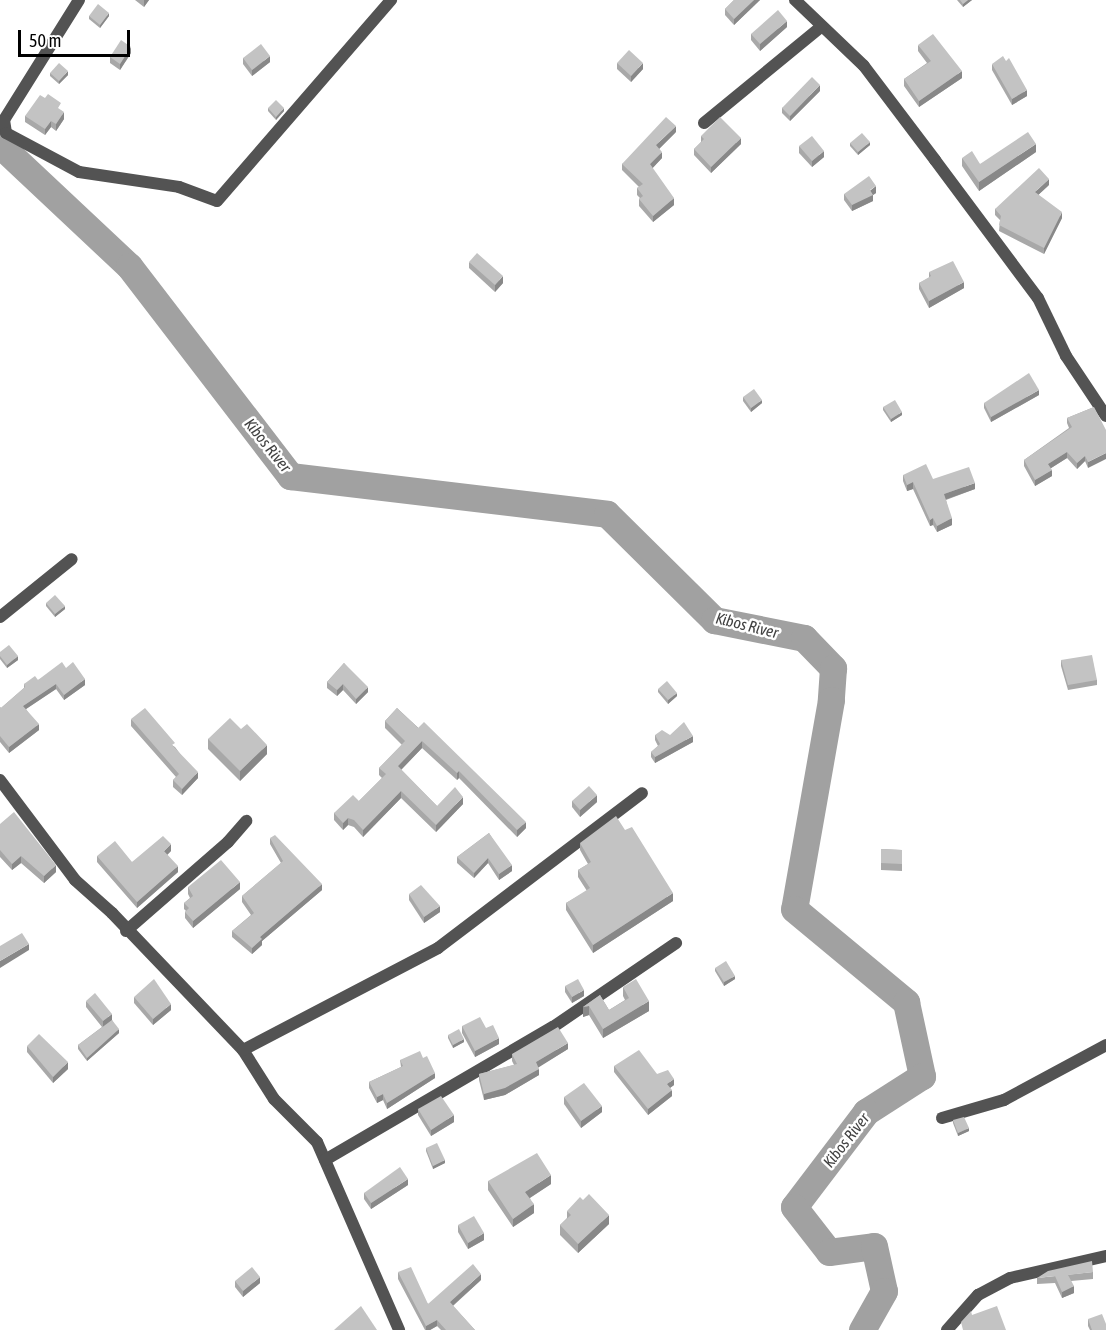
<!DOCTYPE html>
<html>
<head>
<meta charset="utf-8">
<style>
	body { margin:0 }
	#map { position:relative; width:1106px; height:1330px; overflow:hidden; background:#fff; font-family:"Asap Condensed",sans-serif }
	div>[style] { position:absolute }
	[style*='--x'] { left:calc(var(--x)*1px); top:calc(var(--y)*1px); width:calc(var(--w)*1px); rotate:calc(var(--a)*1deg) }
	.river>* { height:27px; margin:-13.5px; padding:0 13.5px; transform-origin:13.5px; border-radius:13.5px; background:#a1a1a1 }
	.minor>* { height:12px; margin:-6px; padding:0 6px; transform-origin:6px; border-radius:6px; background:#535353 }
	.wall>* { inset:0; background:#a8a8a8 }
	.shaded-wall>* { inset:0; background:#888 }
	.building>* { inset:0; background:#c3c3c3 }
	span { translate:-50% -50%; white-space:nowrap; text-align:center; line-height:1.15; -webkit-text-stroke:5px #fff; paint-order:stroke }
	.water-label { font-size:16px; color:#424242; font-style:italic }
	.scale { position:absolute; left:18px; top:30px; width:112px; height:27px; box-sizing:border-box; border:3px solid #000; border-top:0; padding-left:8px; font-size:18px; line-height:21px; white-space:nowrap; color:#000; -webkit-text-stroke:4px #fff; paint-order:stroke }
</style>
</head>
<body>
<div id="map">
	<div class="river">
		<div style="--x:0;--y:145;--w:177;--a:43.2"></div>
		<div style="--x:129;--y:266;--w:265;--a:52.5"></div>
		<div style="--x:290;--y:476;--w:319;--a:6.8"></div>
		<div style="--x:607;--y:514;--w:151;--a:44.7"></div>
		<div style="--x:714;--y:620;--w:92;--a:11.3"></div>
		<div style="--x:804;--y:638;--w:42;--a:46"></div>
		<div style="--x:833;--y:668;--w:32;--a:94"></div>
		<div style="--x:831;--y:700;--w:212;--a:100"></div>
		<div style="--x:794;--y:909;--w:146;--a:39.7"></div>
		<div style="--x:906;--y:1002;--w:76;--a:77.8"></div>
		<div style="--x:922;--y:1076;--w:67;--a:147.3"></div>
		<div style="--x:866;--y:1112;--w:119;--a:127.2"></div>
		<div style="--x:794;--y:1207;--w:57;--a:52.1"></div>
		<div style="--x:829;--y:1252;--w:45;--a:-7.6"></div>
		<div style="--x:874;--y:1246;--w:46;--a:77.5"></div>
		<div style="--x:884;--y:1291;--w:45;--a:119.4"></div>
	</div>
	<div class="minor">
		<div style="--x:79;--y:0;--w:142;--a:122"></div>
		<div style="--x:4;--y:120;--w:13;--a:81"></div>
		<div style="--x:6;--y:133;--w:83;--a:28.1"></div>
		<div style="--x:79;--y:172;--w:101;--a:8.5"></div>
		<div style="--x:179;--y:187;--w:40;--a:20.2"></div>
		<div style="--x:217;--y:201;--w:266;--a:-49.1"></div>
		<div style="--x:795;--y:0;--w:95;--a:43.7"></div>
		<div style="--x:864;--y:66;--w:118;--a:52.9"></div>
		<div style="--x:935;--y:160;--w:172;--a:53.3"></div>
		<div style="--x:1038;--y:298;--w:64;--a:64.2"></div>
		<div style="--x:1066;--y:356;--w:72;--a:56.3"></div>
		<div style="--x:704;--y:123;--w:151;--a:-39.4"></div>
		<div style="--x:0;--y:617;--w:92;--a:-38.9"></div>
		<div style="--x:0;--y:780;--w:125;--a:53.1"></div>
		<div style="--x:75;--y:880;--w:50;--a:41.7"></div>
		<div style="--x:112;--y:913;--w:190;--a:46.3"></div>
		<div style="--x:243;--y:1050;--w:58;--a:57.7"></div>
		<div style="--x:274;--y:1099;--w:61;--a:45"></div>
		<div style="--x:317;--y:1142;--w:205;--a:66.4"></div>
		<div style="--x:126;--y:931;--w:135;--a:-41.1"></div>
		<div style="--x:228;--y:842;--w:28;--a:-49"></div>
		<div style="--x:243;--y:1050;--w:220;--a:-27.6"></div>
		<div style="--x:438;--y:948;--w:256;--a:-37.2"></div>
		<div style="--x:942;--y:1118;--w:65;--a:-16.2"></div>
		<div style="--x:1004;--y:1100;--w:116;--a:-28.3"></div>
		<div style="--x:325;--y:1160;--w:264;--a:-30.3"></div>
		<div style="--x:553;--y:1027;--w:149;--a:-34.3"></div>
		<div style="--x:947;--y:1330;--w:47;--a:-48.5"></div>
		<div style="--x:978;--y:1295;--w:36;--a:-28"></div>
		<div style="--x:1010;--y:1278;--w:98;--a:-12.9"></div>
	</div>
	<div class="wall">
		<div style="clip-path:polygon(135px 0,149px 0,144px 7px)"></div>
		<div style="clip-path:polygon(734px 0,760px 0,734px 25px,725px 15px,725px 9px)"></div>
		<div style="clip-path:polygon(957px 0,972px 0,963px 7px)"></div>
		<div style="clip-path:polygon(89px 16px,109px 16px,100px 28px,89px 19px)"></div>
		<div style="clip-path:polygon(787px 27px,760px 51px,751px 40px,751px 34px)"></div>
		<div style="clip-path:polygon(918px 45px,962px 78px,919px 107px,904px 86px,904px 79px,927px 63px,918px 51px)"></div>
		<div style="clip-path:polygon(131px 53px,120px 70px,110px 63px,110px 57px)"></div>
		<div style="clip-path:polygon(243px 58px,270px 62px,252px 76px,243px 64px)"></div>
		<div style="clip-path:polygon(617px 63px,643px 69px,631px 82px,617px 69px)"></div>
		<div style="clip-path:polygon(992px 64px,1027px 96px,1012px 105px,992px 70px)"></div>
		<div style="clip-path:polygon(50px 73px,68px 75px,59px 84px,50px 76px)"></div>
		<div style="clip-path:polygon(820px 91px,790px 121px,782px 113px,782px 108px)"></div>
		<div style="clip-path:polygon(268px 108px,284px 111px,276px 120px,268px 111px)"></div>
		<div style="clip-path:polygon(61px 110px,64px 119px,56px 131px,51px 127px,45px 135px,25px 122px,25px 116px)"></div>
		<div style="clip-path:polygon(676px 132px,659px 149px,662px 158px,652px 168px,674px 205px,653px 222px,639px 206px,639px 199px,640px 198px,637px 195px,637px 188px,639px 187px,622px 170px,622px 164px)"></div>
		<div style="clip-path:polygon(701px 136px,741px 144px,711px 173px,694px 155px,694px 149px,701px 142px)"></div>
		<div style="clip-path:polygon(850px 143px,870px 145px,858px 155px,850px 146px)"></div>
		<div style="clip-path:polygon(799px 146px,824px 157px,812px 167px,799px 153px)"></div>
		<div style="clip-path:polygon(1036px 152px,979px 191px,962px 166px,962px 158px,980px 164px)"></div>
		<div style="clip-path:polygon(1049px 185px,1038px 195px,1062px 218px,1044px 254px,999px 231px,1000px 220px,995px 215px,995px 209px)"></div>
		<div style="clip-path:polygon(876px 193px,873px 195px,873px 201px,852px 211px,844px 200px,844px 194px)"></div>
		<div style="clip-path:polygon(469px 262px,503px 283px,495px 292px,469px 268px)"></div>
		<div style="clip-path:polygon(929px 272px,964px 288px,929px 308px,919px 289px,919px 283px,929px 278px)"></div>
		<div style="clip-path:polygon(1039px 395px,991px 422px,984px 408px,984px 403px)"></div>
		<div style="clip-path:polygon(743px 397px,762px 403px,751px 412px,743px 401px)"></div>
		<div style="clip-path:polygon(883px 407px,902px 415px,891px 422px,883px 410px)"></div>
		<div style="clip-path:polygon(1094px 407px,1088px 468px,1085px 461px,1077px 469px,1067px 458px,1051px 468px,1052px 476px,1035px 486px,1024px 466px,1024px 460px,1069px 428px,1067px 423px,1067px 418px)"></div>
		<div style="clip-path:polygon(903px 475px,933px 479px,975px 489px,946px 500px,952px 525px,937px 532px,933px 525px,930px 526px,913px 489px,907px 491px,903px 481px)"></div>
		<div style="clip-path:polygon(46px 603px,65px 609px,55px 617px,46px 606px)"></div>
		<div style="clip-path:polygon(0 652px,18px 660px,7px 668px,0 659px)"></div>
		<div style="clip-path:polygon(1061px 660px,1097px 680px,1097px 685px,1068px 690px,1061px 666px)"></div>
		<div style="clip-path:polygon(344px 663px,368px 692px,356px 704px,343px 690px,337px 696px,327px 688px,327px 682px)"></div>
		<div style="clip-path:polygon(66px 668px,85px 685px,64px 700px,56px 689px,26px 709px,39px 730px,9px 753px,0 742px,0 707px,1px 708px,24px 688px,24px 684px,38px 680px)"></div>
		<div style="clip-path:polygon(658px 689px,677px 696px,668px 704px,658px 692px)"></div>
		<div style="clip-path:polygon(397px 708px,526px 828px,517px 837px,459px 778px,457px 780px,422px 748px,401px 770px,437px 806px,463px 804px,436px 832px,401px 798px,363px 837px,354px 827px,348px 825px,343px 830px,334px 820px,334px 813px,359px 801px,382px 778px,379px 775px,379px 768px,402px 745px,385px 728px,385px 721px)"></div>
		<div style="clip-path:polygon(131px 719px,175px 747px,198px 778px,182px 795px,173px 787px,173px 780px,176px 777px,131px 726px)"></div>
		<div style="clip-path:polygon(241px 729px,267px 754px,240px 781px,208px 749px,208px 739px)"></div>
		<div style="clip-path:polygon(655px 735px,670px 735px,693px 742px,655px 763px,651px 757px,651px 752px,658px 746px,655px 740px)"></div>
		<div style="clip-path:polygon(572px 801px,597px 802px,580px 817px,572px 807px)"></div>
		<div style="clip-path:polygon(0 824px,56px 872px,44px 883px,21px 863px,12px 870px,0 857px)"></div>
		<div style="clip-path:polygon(489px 833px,512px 871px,499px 880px,488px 863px,474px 878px,457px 863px,457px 857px)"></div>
		<div style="clip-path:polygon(270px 838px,322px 890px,262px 941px,262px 945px,252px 954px,232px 937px,232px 931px,251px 915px,242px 902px,242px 896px,281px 863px,270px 844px)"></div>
		<div style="clip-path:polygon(580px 843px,673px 901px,593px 953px,566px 910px,566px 903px,587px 891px,578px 877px,578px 870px,588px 864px,580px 850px)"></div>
		<div style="clip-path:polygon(881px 849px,902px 850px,902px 871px,881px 870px)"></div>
		<div style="clip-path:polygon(171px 851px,167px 855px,178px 872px,137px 908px,97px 862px,97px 856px,132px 862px)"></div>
		<div style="clip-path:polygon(188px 887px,240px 889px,193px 928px,185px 918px,185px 912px,186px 911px,184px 909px,184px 903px,190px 898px,188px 894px)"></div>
		<div style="clip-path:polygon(409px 894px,440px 912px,424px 923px,409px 900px)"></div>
		<div style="clip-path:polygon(715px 968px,735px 979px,724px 986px,715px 971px)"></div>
		<div style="clip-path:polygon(565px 986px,584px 996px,572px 1003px,565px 992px)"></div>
		<div style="clip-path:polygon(623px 987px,649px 1011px,603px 1038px,589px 1015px,583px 1017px,583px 1007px,600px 995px,609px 1010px,625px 1000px,623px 996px)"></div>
		<div style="clip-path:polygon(134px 997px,171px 1010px,153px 1025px,134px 1003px)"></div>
		<div style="clip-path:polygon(86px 1001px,112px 1020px,119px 1033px,87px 1061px,78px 1049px,78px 1045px,102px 1027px,86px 1007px)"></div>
		<div style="clip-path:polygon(462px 1026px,486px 1028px,499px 1044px,475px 1057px,462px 1033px)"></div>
		<div style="clip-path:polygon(448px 1035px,464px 1042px,453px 1048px,448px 1038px)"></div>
		<div style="clip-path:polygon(27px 1046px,68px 1069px,53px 1083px,27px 1052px)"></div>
		<div style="clip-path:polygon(568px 1049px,538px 1067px,539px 1075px,505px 1095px,484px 1100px,479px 1080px,479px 1074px,514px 1065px,512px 1061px,512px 1054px)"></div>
		<div style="clip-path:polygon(423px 1058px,435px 1078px,387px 1109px,383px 1100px,377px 1103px,369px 1088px,369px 1082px,401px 1067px,400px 1060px)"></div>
		<div style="clip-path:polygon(614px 1066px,657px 1074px,674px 1085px,670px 1088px,672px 1096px,648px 1115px,614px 1072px)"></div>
		<div style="clip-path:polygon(564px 1097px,602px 1112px,581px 1128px,564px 1104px)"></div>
		<div style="clip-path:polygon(418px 1109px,454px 1122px,431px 1136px,418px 1115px)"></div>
		<div style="clip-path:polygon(953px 1120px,969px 1131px,958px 1136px,953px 1123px)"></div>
		<div style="clip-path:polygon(426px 1148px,445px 1163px,433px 1169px,426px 1151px)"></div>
		<div style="clip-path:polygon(488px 1181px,551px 1184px,530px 1198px,534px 1213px,513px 1227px,488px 1190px)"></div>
		<div style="clip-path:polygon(408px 1185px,371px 1209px,364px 1199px,364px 1193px)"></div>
		<div style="clip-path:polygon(567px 1211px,609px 1224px,578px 1253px,560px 1235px,560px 1225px,567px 1218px)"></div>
		<div style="clip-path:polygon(458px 1225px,484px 1240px,468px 1249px,458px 1232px)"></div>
		<div style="clip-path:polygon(398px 1272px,428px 1304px,481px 1280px,453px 1306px,475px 1330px,441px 1330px,437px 1326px,430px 1330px,425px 1330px,398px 1279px)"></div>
		<div style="clip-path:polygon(1093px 1272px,1093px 1279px,1071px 1281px,1074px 1293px,1062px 1298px,1055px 1283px,1037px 1284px,1037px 1278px)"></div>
		<div style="clip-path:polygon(235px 1281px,260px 1283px,243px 1297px,235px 1287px)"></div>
		<div style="clip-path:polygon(1088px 1319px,1106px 1330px,1090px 1330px,1088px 1326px)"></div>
	</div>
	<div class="shaded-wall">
		<div style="clip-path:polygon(144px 0,149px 0,144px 7px)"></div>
		<div style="clip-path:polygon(754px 0,760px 0,734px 25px,734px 19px)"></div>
		<div style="clip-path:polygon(968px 0,972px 0,963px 7px,963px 4px)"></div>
		<div style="clip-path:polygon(109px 13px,109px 16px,100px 28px,100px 25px)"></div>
		<div style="clip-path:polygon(787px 21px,787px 27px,760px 51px,760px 44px)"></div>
		<div style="clip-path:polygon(131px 47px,131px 53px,120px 70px,120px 64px)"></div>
		<div style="clip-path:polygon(270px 56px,270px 62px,252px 76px,252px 70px)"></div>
		<div style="clip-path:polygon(643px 63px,643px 69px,631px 82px,631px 76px)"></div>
		<div style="clip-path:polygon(68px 71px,68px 75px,59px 84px,59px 81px)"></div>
		<div style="clip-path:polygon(962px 71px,962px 78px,919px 107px,919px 101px)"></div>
		<div style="clip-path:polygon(820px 85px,820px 91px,790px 121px,790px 116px)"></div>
		<div style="clip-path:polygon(1027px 90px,1027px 96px,1012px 105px,1012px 99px)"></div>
		<div style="clip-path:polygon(284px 108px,284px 111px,276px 120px,276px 117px)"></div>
		<div style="clip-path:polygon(64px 112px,64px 119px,56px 131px,56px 124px)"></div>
		<div style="clip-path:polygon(51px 121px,51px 127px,45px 135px,45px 129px)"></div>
		<div style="clip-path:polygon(676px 126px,676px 132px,656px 152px,656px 145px)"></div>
		<div style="clip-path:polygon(741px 138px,741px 144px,711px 173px,711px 167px)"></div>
		<div style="clip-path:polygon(870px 142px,870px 145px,858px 155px,858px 152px)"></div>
		<div style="clip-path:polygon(1036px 144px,1036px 152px,979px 191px,979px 182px)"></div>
		<div style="clip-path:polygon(824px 151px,824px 157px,812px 167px,812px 161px)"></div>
		<div style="clip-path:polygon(662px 152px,662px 158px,650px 171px,650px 164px)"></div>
		<div style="clip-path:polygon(1049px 179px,1049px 185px,1035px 198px,1035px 192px)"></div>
		<div style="clip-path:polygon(876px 186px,876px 193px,873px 195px,873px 201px,852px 211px,852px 205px)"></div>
		<div style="clip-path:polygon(674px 198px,674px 205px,653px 222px,653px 216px)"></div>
		<div style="clip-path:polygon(1062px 212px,1062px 218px,1044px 254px,1044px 248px)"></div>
		<div style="clip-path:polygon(503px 276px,503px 283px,495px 292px,495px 285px)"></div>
		<div style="clip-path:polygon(964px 282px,964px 288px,929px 308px,929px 301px)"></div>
		<div style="clip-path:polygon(1039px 390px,1039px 395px,991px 422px,991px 417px)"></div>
		<div style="clip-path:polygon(762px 400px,762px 403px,751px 412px,751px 408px)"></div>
		<div style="clip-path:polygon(902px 412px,902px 415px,891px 422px,891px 419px)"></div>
		<div style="clip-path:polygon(1067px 452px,1067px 458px,1048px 470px,1048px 464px)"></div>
		<div style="clip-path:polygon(1106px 453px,1106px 459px,1088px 468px,1088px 462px)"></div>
		<div style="clip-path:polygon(1085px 456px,1085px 461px,1077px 469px,1077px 463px)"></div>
		<div style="clip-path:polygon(1052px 470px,1052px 476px,1035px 486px,1035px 480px)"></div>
		<div style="clip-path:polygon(913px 482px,913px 489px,907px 491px,907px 485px)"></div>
		<div style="clip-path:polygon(975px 483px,975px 489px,944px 500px,944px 494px)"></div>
		<div style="clip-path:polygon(933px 518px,933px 525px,930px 526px,930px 520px)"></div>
		<div style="clip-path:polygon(952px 518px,952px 525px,937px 532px,937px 526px)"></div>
		<div style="clip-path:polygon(65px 606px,65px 609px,55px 617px,55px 614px)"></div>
		<div style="clip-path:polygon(18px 656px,18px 660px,7px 668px,7px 665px)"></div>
		<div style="clip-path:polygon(85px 679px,85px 685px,64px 700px,64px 695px)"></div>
		<div style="clip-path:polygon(56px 684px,56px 689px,23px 711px,23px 706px)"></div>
		<div style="clip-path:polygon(343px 684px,343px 690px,337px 696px,337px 690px)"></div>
		<div style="clip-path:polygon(368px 687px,368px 692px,356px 704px,356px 699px)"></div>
		<div style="clip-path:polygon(677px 693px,677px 696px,668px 704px,668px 700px)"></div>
		<div style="clip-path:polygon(39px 724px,39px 730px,9px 753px,9px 747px)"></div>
		<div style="clip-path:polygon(693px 736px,693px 742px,655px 763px,655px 757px)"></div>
		<div style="clip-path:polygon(422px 741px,422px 748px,398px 773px,398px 766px)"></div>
		<div style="clip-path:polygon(267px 745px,267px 754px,240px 781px,240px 771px)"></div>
		<div style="clip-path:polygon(459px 771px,459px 778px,457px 780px,457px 773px)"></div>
		<div style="clip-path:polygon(198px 772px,198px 778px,182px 795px,182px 789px)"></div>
		<div style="clip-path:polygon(401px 791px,401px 798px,363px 837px,363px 830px)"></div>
		<div style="clip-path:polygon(597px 795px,597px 802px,580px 817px,580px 810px)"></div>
		<div style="clip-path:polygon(463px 797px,463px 804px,436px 832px,436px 825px)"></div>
		<div style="clip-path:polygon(348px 818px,348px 825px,343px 830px,343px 823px)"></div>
		<div style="clip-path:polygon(526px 822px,526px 828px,517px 837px,517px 830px)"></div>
		<div style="clip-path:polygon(171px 844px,171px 851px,164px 858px,164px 851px)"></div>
		<div style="clip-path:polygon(21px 856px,21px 863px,12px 870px,12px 864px)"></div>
		<div style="clip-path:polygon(488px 858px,488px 863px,474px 878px,474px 873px)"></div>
		<div style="clip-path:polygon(56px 865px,56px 872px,44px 883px,44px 876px)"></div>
		<div style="clip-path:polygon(512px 865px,512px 871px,499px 880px,499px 874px)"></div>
		<div style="clip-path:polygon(178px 866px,178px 872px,137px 908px,137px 902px)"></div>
		<div style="clip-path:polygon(240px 882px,240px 889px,193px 928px,193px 921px)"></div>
		<div style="clip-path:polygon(322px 884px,322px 890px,262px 941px,262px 945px,252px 954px,252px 948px,260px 937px)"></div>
		<div style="clip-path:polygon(673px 893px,673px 901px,593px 953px,593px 945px)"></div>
		<div style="clip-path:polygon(440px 906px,440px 912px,424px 923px,424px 917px)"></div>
		<div style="clip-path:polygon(29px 944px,29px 950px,0 968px,0 961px)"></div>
		<div style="clip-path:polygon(735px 976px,735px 979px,724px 986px,724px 982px)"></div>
		<div style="clip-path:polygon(584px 990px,584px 996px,572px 1003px,572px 997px)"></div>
		<div style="clip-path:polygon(649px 1001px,649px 1011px,603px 1038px,603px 1029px)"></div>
		<div style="clip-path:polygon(171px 1004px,171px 1010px,153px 1025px,153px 1019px)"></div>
		<div style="clip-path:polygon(589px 1006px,589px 1015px,583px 1017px,583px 1007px)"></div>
		<div style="clip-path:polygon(112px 1014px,112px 1020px,103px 1028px,103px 1021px)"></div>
		<div style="clip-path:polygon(119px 1029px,119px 1033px,87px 1061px,87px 1058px)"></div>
		<div style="clip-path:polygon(499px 1038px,499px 1044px,475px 1057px,475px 1051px)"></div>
		<div style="clip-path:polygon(464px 1039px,464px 1042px,453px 1048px,453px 1045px)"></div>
		<div style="clip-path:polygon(568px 1043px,568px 1049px,536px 1069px,536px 1062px)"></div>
		<div style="clip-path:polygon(68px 1062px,68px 1069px,53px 1083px,53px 1077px)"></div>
		<div style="clip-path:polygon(539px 1069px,539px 1075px,505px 1095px,484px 1100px,484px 1094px)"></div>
		<div style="clip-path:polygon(435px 1073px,435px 1078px,387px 1109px,387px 1103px)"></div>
		<div style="clip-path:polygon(674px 1079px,674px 1085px,667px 1090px,667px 1084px)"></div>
		<div style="clip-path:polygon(672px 1090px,672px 1096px,648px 1115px,648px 1109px)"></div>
		<div style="clip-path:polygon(383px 1094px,383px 1100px,377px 1103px,377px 1097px)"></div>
		<div style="clip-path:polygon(602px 1106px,602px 1112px,581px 1128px,581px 1121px)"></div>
		<div style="clip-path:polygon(454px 1115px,454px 1122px,431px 1136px,431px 1130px)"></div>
		<div style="clip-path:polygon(969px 1128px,969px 1131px,958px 1136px,958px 1133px)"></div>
		<div style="clip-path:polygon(445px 1160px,445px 1163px,433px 1169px,433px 1166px)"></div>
		<div style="clip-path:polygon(551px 1175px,551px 1184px,525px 1201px,525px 1192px)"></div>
		<div style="clip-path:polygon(408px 1179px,408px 1185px,371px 1209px,371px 1203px)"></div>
		<div style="clip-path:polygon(534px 1204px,534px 1213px,513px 1227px,513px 1219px)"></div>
		<div style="clip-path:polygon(609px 1215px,609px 1224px,578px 1253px,578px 1244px)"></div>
		<div style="clip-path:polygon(484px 1233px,484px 1240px,468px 1249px,468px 1243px)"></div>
		<div style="clip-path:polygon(481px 1274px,481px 1280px,450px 1308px,450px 1302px)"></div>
		<div style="clip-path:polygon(260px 1277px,260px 1283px,243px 1297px,243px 1291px)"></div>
		<div style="clip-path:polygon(1074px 1286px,1074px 1293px,1062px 1298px,1062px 1292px)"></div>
		<div style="clip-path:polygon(437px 1320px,437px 1326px,430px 1330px,426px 1330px,426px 1326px)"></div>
	</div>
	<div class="building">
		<div style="clip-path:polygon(734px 0,754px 0,734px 19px,725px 9px)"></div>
		<div style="clip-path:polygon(960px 0,968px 0,963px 4px)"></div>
		<div style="clip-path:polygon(98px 4px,109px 13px,100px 25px,89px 16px)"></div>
		<div style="clip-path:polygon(778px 10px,787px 21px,760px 44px,751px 34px)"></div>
		<div style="clip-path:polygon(933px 34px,962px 71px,919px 101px,904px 79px,931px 61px,918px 45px)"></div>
		<div style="clip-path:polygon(121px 40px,131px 47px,120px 64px,110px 57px)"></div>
		<div style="clip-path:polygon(261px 44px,270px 56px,252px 70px,243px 58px)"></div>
		<div style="clip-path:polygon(629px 50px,643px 63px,631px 76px,617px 63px)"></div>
		<div style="clip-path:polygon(1003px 56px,1006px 61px,1009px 58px,1027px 90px,1012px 99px,992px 64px)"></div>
		<div style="clip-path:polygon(59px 63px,68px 71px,59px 81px,50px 73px)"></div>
		<div style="clip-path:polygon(812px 77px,820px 85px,790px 116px,782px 108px)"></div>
		<div style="clip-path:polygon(48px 94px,61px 103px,58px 108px,64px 112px,56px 124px,51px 121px,45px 129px,25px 116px,40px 95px,45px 98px)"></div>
		<div style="clip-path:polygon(276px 100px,284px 108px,276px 117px,268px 108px)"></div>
		<div style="clip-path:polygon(666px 117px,676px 126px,656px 145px,662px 152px,650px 164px,674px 198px,653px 216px,639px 199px,643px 196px,637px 188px,643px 184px,622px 164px)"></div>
		<div style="clip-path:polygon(720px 117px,741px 138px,711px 167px,694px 149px,704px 139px,701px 136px)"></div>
		<div style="clip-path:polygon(1028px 132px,1036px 144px,979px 182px,962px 158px,972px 151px,980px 164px)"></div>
		<div style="clip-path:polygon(862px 133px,870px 142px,858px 152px,850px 143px)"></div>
		<div style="clip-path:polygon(812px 136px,824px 151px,812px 161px,799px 146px)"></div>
		<div style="clip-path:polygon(1039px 168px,1049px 179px,1035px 192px,1062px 212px,1044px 248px,999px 225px,1001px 216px,995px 209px)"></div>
		<div style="clip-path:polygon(869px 176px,876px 186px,870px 190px,873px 195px,852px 205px,844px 194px)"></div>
		<div style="clip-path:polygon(477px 253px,503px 276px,495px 285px,469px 262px)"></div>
		<div style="clip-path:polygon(953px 261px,964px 282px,929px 301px,919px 283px,931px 276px,929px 272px)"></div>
		<div style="clip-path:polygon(1029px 373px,1039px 390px,991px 417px,984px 403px)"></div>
		<div style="clip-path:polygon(754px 389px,762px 400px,751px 408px,743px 397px)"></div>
		<div style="clip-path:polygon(895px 400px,902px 412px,891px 419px,883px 407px)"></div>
		<div style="clip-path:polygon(1094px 407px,1106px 430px,1106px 453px,1088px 462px,1085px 456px,1077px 463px,1067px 452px,1048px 464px,1052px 470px,1035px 480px,1024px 460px,1072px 427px,1067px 418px)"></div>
		<div style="clip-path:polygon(926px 464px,933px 479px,969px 467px,975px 483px,944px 494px,952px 518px,937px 526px,933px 518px,930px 520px,913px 482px,907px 485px,903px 475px)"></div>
		<div style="clip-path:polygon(55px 595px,65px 606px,55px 614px,46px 603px)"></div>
		<div style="clip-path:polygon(9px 645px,18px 656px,7px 665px,0 656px,0 652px)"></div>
		<div style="clip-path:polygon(1092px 655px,1097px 680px,1068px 685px,1061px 660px)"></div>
		<div style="clip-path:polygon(62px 662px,66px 668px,73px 662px,85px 679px,64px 695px,56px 684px,23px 706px,39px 724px,9px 747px,0 736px,0 707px,1px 708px,25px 687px,24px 684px,35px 676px,38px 680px)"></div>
		<div style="clip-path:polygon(344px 663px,368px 687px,356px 699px,343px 684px,337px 690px,327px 682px)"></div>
		<div style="clip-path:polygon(667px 681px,677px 693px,668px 700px,658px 689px)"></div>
		<div style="clip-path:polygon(145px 708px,175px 743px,172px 745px,198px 772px,182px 789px,173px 780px,179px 774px,131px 719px)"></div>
		<div style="clip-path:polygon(397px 708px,418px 728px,424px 722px,526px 822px,517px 830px,459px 771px,457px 773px,422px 741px,398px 766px,437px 806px,455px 787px,463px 797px,436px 825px,401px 791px,363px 830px,354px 820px,348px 818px,343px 823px,334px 813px,353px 795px,359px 801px,386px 774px,379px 768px,405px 741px,385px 721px)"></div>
		<div style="clip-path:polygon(230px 718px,241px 729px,247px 724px,267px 745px,240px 771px,208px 739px)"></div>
		<div style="clip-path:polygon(684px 722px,693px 736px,655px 757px,651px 752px,660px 744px,655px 735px,662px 730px,670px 735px)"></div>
		<div style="clip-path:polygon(589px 786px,597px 795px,580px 810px,572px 801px)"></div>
		<div style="clip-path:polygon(14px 812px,56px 865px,44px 876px,21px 856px,12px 864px,0 850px,0 824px)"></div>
		<div style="clip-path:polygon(616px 816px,625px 830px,632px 827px,673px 893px,593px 945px,566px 903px,590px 888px,578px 870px,591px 862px,580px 843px)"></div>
		<div style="clip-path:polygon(489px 833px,512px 865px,499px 874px,488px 858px,474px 873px,457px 857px)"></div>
		<div style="clip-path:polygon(275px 835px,322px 884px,260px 937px,262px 939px,252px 948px,232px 931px,254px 913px,242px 896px,283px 861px,270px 838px)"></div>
		<div style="clip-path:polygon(163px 836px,171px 844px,164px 851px,178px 866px,137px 902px,97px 856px,115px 841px,132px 862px)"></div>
		<div style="clip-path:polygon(881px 849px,902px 850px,902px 864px,881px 863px)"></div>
		<div style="clip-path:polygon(221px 860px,240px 882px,193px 921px,185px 912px,189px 908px,184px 903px,193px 896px,188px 887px)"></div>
		<div style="clip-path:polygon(421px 885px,440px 906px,424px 917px,409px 894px)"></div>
		<div style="clip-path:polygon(22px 933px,29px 944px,0 961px,0 946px)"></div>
		<div style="clip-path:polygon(726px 961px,735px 976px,724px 982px,715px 968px)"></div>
		<div style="clip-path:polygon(154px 979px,171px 1004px,153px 1019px,134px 997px)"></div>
		<div style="clip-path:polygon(578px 979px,584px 990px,572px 997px,565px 986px)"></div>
		<div style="clip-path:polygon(636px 979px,649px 1001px,603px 1029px,589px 1006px,583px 1007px,600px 995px,609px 1010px,629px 998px,623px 987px)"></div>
		<div style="clip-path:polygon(95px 993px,112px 1014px,103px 1021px,86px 1001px)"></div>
		<div style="clip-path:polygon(480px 1017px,486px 1028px,493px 1025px,499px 1038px,475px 1051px,462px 1026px)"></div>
		<div style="clip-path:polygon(112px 1020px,119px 1029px,87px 1058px,78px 1045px)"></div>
		<div style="clip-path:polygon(558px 1027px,568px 1043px,536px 1062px,539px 1069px,505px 1088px,484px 1094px,479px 1074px,517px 1064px,512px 1054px)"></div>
		<div style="clip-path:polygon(459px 1029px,464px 1039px,453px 1045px,448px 1035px)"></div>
		<div style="clip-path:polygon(39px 1034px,68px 1062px,53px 1077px,27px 1046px)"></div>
		<div style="clip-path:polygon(639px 1050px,657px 1074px,668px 1070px,674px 1079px,667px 1084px,672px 1090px,648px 1109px,614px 1066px)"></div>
		<div style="clip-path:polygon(420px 1051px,423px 1058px,427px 1056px,435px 1073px,387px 1103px,383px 1094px,377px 1097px,369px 1082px,403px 1066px,400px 1060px)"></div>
		<div style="clip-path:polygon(584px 1083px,602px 1106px,581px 1121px,564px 1097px)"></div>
		<div style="clip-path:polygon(441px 1096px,454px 1115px,431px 1130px,418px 1109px)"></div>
		<div style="clip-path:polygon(964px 1117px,969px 1128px,958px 1133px,953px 1120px)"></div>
		<div style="clip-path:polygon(437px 1143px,445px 1160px,433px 1166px,426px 1148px)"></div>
		<div style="clip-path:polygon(537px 1153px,551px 1175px,525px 1192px,534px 1204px,513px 1219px,488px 1181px)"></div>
		<div style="clip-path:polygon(400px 1167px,408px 1179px,371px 1203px,364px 1193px)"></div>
		<div style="clip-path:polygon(589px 1194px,609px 1215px,578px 1244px,560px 1225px,571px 1215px,567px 1211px,580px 1197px,583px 1200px)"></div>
		<div style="clip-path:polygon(474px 1216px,484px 1233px,468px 1243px,458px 1225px)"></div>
		<div style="clip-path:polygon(1092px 1261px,1093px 1272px,1068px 1275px,1074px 1286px,1062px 1292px,1055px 1276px,1037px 1278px,1048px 1271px)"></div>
		<div style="clip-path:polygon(473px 1264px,481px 1274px,450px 1302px,475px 1330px,446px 1330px,437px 1320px,426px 1326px,398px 1272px,411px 1267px,428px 1304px)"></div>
		<div style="clip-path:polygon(252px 1267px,260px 1277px,243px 1291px,235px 1281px)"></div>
		<div style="clip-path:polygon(361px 1306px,377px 1330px,334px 1330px)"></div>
		<div style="clip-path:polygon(997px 1306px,1006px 1330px,963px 1330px,961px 1322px,971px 1311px,972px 1315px)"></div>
		<div style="clip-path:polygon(1102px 1314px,1106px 1324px,1106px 1330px,1092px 1330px,1088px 1319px)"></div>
	</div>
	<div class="water-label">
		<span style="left:268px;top:445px;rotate:51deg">Kibos River</span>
		<span style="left:747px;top:625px;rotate:14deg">Kibos River</span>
		<span style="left:846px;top:1140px;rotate:-52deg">Kibos River</span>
	</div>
	<div class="scale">50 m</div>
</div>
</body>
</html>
